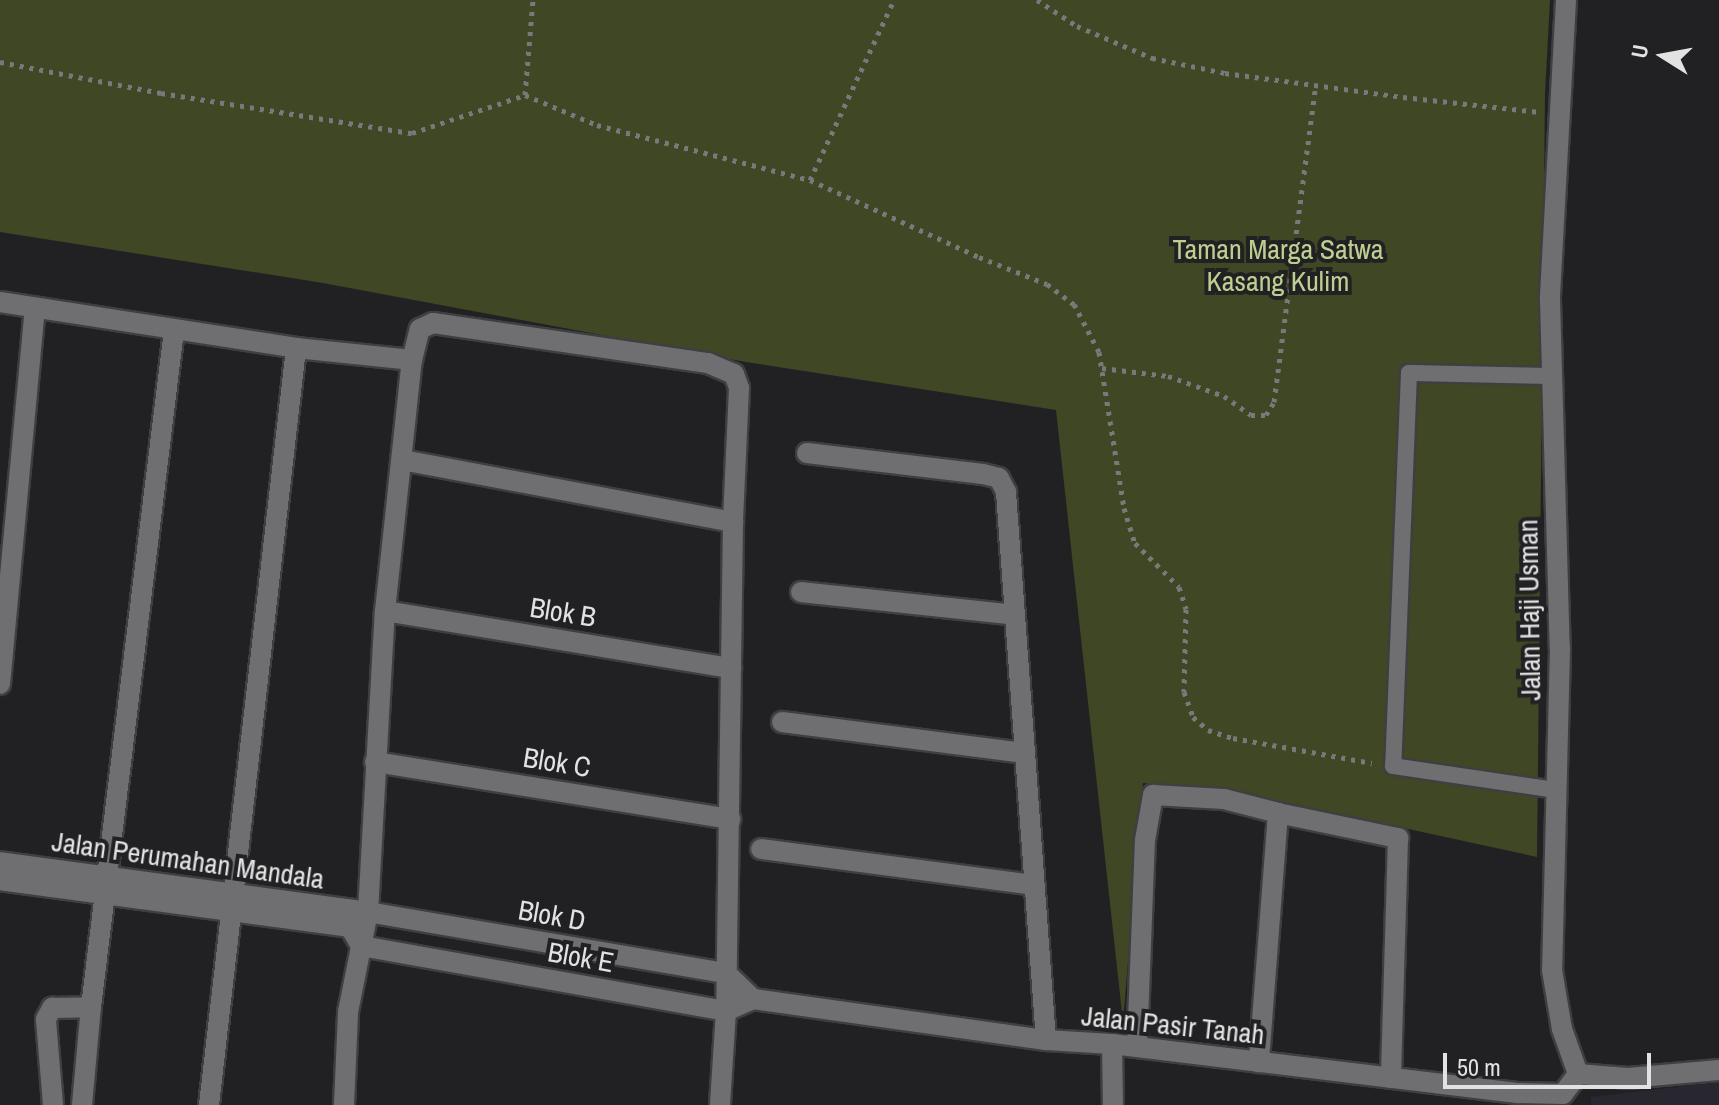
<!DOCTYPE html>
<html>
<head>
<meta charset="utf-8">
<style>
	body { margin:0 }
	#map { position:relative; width:1719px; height:1105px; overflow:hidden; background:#212123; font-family:"Archivo Narrow",sans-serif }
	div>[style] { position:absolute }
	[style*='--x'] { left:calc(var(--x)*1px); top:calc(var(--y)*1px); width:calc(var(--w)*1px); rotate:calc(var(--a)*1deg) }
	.built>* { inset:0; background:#28262e }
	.green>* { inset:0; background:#3f4725 }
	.path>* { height:5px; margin-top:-2.5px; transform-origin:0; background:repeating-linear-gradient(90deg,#79797b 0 4px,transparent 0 10px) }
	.roads { filter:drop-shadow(2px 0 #3f3e40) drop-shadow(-2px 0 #3f3e40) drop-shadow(0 2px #3f3e40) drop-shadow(0 -2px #3f3e40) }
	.lane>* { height:16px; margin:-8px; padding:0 8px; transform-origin:8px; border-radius:8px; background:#6f6f71 }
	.street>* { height:20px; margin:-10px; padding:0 10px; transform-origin:10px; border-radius:10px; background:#6f6f71 }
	span { translate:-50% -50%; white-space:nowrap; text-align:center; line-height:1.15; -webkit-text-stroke:8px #212123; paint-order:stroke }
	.park-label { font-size:28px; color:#bdcf90 }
	.street-label { font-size:28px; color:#e2e2e3 }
	.north { position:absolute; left:1623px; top:16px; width:80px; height:80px; -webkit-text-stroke:6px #212123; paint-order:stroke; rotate:281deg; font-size:22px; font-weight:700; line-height:32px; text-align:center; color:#e2e2e3 }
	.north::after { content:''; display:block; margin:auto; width:28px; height:36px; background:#e2e2e3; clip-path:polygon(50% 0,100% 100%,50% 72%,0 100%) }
	.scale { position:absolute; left:1443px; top:1053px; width:208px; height:36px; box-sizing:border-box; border:4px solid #e2e2e3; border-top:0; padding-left:10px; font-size:24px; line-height:28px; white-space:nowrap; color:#e2e2e3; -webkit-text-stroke:6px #212123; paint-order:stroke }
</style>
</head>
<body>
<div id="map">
	<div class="built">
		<div style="clip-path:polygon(1719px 1082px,1719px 1105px,1591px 1105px,1591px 1097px)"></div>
	</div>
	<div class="green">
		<div style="clip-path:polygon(0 0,1550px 0,1545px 94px,1537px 857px,1238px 792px,1143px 783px,1123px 1022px,1056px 410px,746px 362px,323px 283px,0 232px)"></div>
	</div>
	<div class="path">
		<div style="--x:1037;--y:0;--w:48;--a:33"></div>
		<div style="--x:1077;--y:26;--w:82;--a:23.1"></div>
		<div style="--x:1152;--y:58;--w:75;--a:11.6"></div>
		<div style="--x:1225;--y:73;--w:180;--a:7.7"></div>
		<div style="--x:1403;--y:97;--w:137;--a:6.3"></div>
		<div style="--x:0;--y:62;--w:164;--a:10.9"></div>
		<div style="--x:161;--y:93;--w:254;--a:9.1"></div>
		<div style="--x:412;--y:133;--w:119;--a:-18.6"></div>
		<div style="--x:525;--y:95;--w:78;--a:22.6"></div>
		<div style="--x:597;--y:125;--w:220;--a:14.5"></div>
		<div style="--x:810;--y:180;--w:186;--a:24.5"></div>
		<div style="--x:979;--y:257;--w:73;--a:21.7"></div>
		<div style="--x:1047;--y:284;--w:34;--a:37"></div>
		<div style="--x:1074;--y:304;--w:54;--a:62.5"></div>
		<div style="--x:1099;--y:352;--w:158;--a:80.9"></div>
		<div style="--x:1124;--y:508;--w:37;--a:73"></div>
		<div style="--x:1135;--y:543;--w:62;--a:45"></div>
		<div style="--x:1179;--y:587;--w:23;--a:72"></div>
		<div style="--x:1186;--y:609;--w:83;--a:91.4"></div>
		<div style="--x:1184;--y:692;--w:27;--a:70"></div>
		<div style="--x:1193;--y:717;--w:20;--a:41"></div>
		<div style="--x:1208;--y:730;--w:26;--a:18"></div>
		<div style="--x:1233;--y:738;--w:141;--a:10.2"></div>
		<div style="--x:525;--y:95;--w:95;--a:-85.2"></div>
		<div style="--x:810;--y:180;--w:199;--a:-65"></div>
		<div style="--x:1102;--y:368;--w:66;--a:6.9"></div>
		<div style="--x:1168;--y:376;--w:59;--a:19.7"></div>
		<div style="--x:1224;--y:396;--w:33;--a:35"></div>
		<div style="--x:1251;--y:415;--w:15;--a:0"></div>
		<div style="--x:1266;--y:415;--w:15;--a:-58"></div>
		<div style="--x:1274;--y:402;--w:320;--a:-82.5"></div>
	</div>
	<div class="roads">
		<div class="lane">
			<div style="--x:1552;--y:376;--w:143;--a:-178.8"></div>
			<div style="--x:1409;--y:373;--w:393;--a:92.3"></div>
			<div style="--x:1393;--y:766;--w:164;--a:8.4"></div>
		</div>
		<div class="street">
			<div style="--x:1566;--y:0;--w:300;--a:93.1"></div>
			<div style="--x:1550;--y:300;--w:348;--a:88.4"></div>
			<div style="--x:1560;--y:648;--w:322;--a:91.4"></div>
			<div style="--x:1552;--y:970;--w:60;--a:80.4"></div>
			<div style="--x:1562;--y:1029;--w:48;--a:70.4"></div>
			<div style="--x:0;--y:302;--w:300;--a:8.8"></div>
			<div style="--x:296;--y:348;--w:117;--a:5.9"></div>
			<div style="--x:807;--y:453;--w:177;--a:6.8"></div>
			<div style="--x:983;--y:474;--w:16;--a:14"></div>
			<div style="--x:999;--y:478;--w:16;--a:63"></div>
			<div style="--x:1006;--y:492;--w:549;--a:85.83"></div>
			<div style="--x:402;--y:460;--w:337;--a:10.6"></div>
			<div style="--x:801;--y:592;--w:215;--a:6.1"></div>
			<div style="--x:385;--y:611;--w:351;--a:9.4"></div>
			<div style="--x:0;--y:684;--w:378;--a:-84.7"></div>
			<div style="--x:782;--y:722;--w:245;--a:7.3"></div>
			<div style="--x:375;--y:762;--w:360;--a:9.1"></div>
			<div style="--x:1278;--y:813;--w:123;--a:11.8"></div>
			<div style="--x:1398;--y:838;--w:240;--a:91.7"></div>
			<div style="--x:761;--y:849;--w:276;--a:7.5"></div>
			<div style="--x:0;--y:862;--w:371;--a:7.7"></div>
			<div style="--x:368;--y:912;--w:363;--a:9.7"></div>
			<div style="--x:726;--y:973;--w:37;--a:44"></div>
			<div style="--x:753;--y:999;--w:30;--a:156"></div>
			<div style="--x:726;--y:1011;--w:371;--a:-169.9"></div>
			<div style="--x:361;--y:946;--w:22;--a:-120"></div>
			<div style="--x:350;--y:927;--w:353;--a:-172.4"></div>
			<div style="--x:753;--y:999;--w:296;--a:8"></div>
			<div style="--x:1046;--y:1040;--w:66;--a:3.5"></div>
			<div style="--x:1112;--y:1044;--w:410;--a:6.9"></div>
			<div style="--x:1519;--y:1093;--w:44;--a:1.3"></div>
			<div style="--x:1563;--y:1094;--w:25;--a:-53"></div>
			<div style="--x:1112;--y:1044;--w:61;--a:89.1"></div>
			<div style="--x:1137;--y:1047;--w:207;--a:-87.8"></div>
			<div style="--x:1145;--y:840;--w:46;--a:-79.9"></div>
			<div style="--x:1153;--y:795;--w:71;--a:3.2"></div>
			<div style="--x:1224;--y:799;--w:56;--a:14.5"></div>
			<div style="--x:1278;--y:813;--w:250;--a:94.4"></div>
			<div style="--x:1578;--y:1074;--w:50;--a:4.6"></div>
			<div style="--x:1628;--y:1078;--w:91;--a:-5"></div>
			<div style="--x:53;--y:1105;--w:86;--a:-94.7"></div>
			<div style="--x:46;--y:1019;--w:13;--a:-61"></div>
			<div style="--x:52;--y:1008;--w:39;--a:-1"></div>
			<div style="--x:82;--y:1105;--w:98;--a:-84.8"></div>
			<div style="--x:91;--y:1007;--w:682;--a:-83.01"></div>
			<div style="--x:209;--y:1105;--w:762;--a:-83.44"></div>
			<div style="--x:344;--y:1105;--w:93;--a:-87.5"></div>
			<div style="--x:348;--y:1012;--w:102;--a:-78.7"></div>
			<div style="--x:368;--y:912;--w:301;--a:-86.8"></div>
			<div style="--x:385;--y:611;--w:252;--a:-83.9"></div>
			<div style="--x:412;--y:360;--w:32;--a:-76"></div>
			<div style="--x:420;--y:329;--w:14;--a:-25"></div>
			<div style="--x:433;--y:323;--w:278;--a:8.3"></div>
			<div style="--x:708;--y:363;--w:28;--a:23"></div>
			<div style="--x:734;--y:374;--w:15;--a:70"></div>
			<div style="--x:739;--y:388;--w:134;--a:92.6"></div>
			<div style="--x:733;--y:522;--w:489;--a:90.8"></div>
			<div style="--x:726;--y:1011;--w:94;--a:93.7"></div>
		</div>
	</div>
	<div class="park-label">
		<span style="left:1278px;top:265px">Taman Marga Satwa<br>Kasang Kulim</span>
	</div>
	<div class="street-label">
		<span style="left:1529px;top:610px;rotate:-91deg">Jalan Haji Usman</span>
		<span style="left:563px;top:612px;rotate:9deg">Blok B</span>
		<span style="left:557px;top:762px;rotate:9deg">Blok C</span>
		<span style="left:188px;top:860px;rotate:8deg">Jalan Perumahan Mandala</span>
		<span style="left:552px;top:915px;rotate:10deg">Blok D</span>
		<span style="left:581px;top:957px;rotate:10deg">Blok E</span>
		<span style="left:1173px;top:1025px;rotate:6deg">Jalan Pasir Tanah</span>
	</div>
	<div class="north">U</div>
	<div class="scale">50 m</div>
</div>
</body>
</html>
